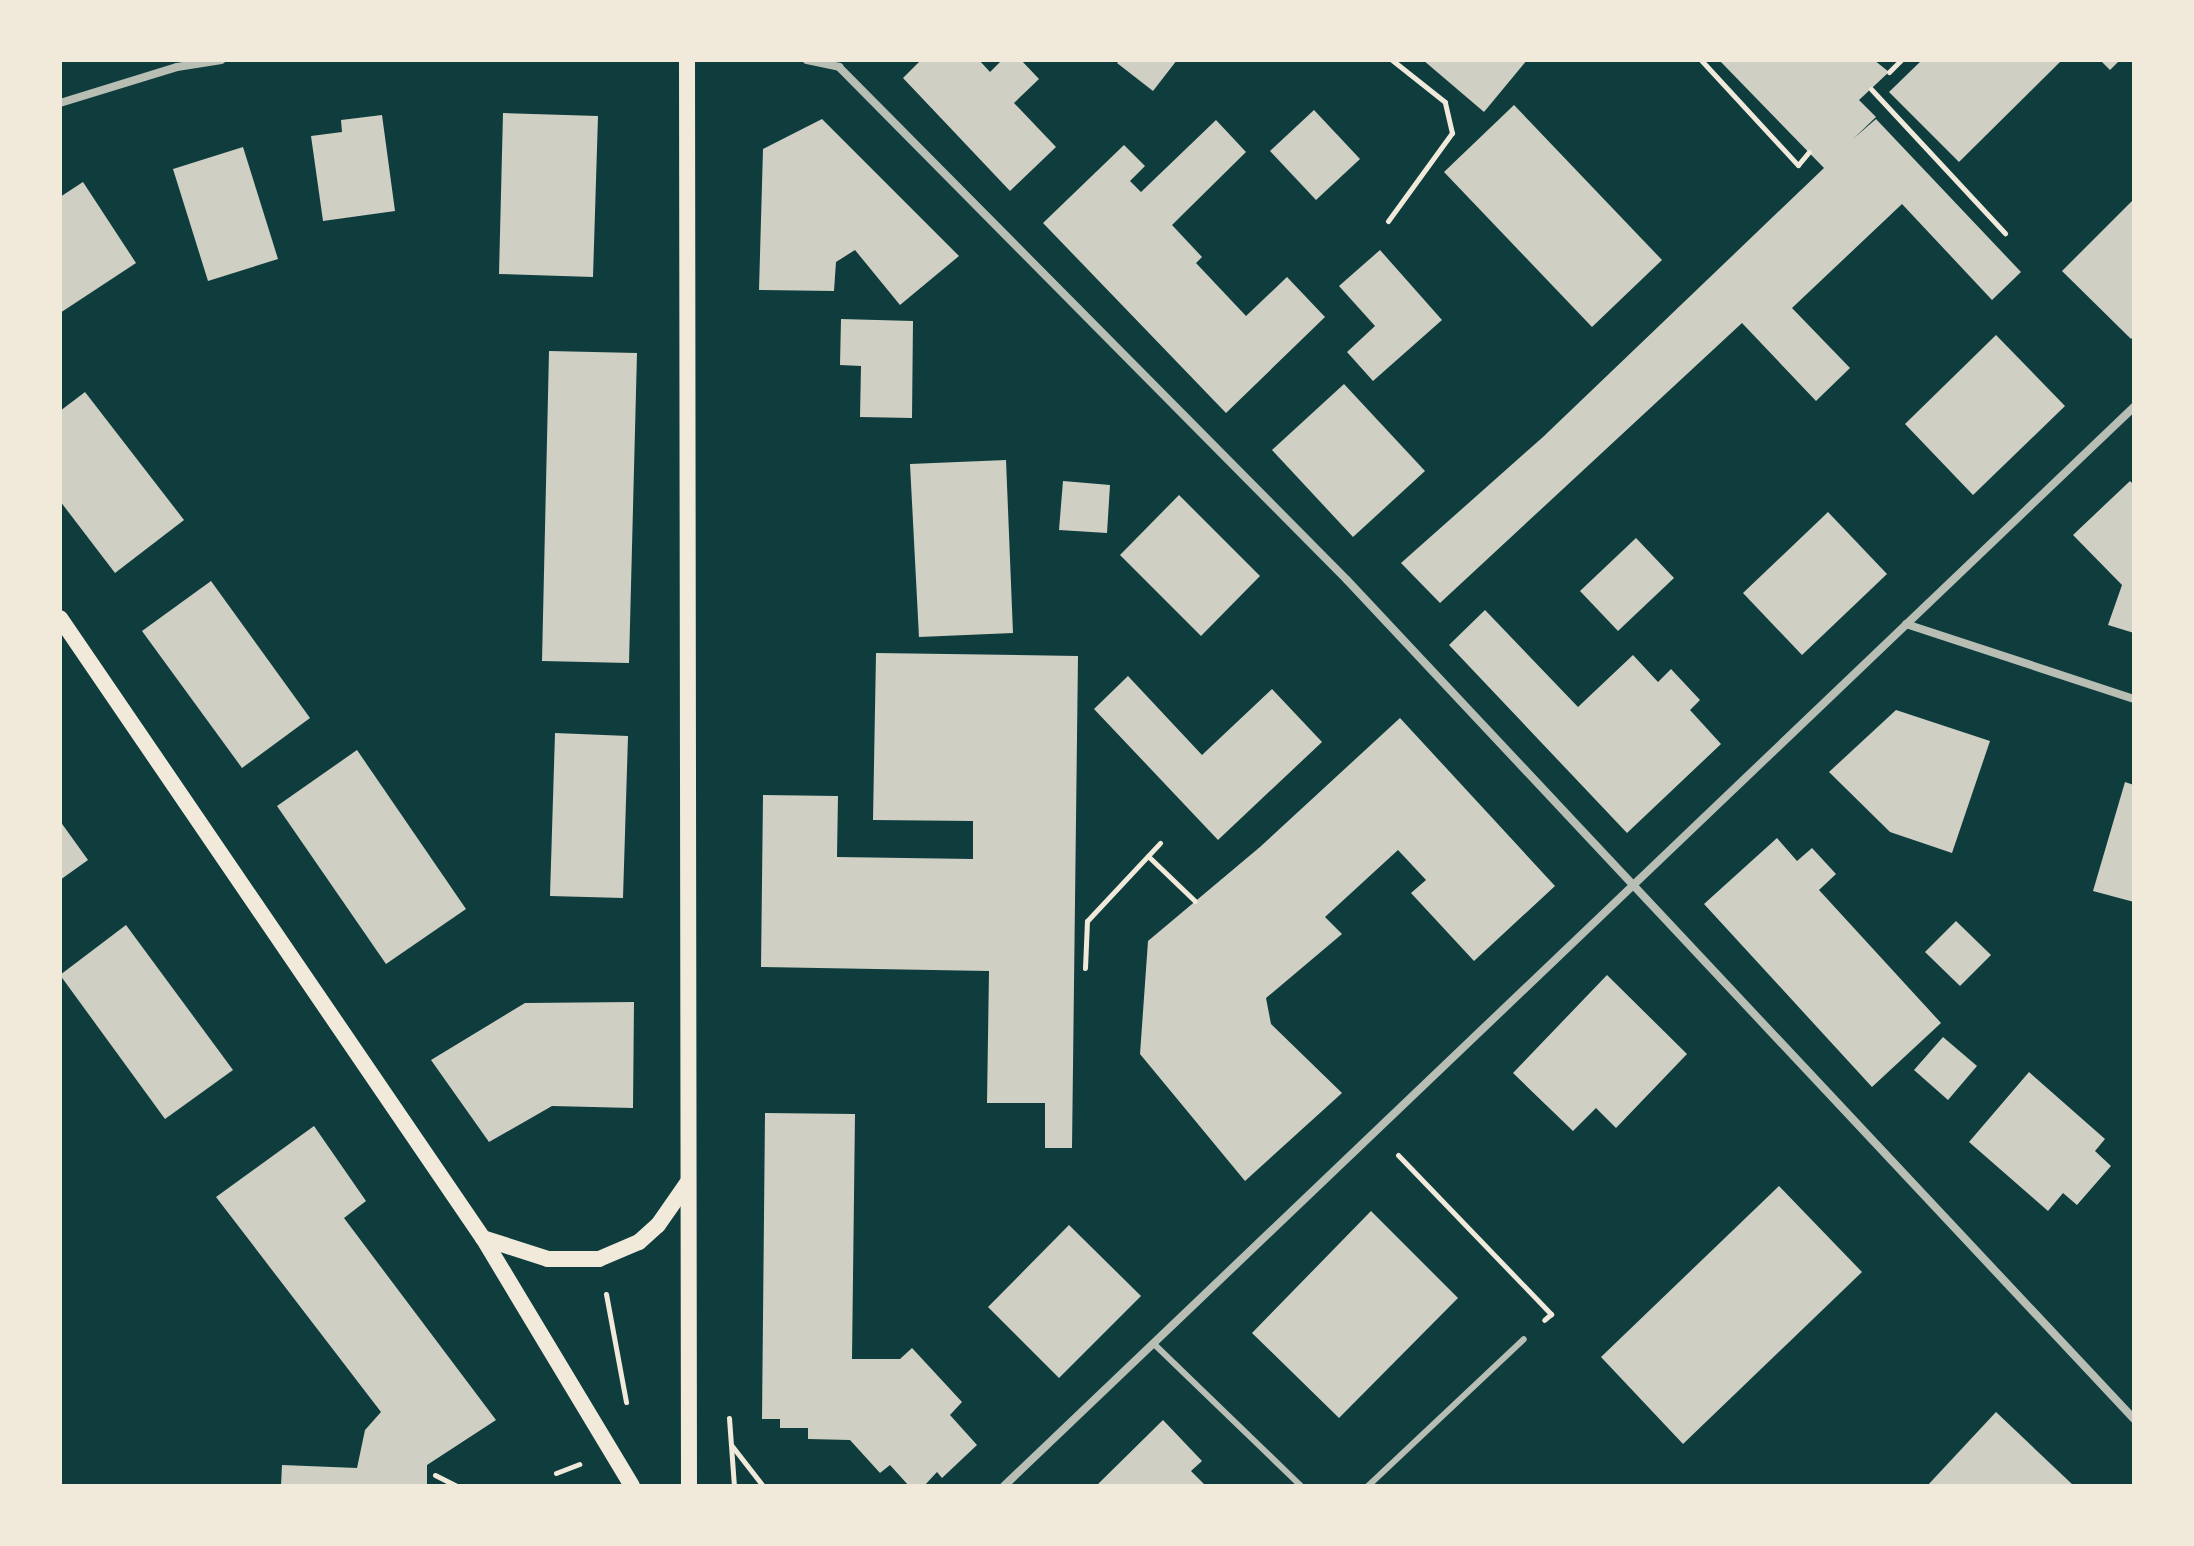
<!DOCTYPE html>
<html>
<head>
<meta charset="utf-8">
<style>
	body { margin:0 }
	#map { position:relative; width:2194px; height:1546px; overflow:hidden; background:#0f3d3e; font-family:Manrope,sans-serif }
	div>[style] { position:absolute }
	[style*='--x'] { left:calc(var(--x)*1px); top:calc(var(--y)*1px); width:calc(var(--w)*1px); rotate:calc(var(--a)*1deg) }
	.building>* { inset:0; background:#cfcfc3 }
	.path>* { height:5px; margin:-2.5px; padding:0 2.5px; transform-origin:2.5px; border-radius:2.5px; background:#f1e9da }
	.service>* { height:6px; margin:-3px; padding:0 3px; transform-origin:3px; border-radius:3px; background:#b8beb3 }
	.minor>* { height:8px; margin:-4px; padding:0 4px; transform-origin:4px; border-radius:4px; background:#b8beb3 }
	.secondary>* { height:16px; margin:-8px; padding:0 8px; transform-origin:8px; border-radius:8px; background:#f1e9da }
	span { translate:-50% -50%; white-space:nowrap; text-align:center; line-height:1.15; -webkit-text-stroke:8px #f1e9da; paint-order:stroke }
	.frame { position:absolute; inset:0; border:62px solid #f1e9da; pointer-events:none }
</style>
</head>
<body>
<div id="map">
	<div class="building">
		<div style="clip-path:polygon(921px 60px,979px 60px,990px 72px,1002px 60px,1021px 60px,1039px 79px,1014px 103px,1056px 147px,1010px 191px,903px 78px)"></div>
		<div style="clip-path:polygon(1120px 60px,1177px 60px,1153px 91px,1117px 63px)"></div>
		<div style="clip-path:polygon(1423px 60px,1527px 60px,1484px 112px)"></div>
		<div style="clip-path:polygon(1719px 60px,1874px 60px,1889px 72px,1859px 100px,1876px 117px,1853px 139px,1876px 119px,2021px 272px,1992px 300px,1902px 204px,1792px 308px,1850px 368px,1816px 401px,1742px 323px,1440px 603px,1401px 563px,1543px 437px,1824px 168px)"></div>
		<div style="clip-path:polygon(1922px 60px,2062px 60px,1959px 162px,1889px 92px)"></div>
		<div style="clip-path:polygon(2100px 60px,2120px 60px,2110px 70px)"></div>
		<div style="clip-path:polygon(1514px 105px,1662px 260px,1592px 327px,1444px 172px)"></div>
		<div style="clip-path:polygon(1314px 110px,1360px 159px,1316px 200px,1270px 151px)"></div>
		<div style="clip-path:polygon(503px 113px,598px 116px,593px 277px,499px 274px)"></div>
		<div style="clip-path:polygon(382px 115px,395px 211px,323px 221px,311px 136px,342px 132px,341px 120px)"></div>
		<div style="clip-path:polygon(822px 119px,959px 256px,900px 305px,855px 250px,836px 262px,834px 291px,759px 290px,763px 149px)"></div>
		<div style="clip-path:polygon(1216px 120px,1246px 152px,1172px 225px,1202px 257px,1196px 263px,1246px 316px,1287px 277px,1325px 317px,1226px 413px,1043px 223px,1124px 145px,1145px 166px,1130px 181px,1141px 192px)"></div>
		<div style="clip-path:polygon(243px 147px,278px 259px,208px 281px,173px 169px)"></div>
		<div style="clip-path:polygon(83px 182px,136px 263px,60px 313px,60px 197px)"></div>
		<div style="clip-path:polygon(2134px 199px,2134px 336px,2131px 339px,2062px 271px)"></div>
		<div style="clip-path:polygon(1380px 250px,1442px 320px,1373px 381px,1347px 352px,1375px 326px,1339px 286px)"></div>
		<div style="clip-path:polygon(841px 319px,913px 321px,912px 418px,860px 417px,861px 366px,840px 365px)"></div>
		<div style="clip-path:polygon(1996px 335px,2065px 406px,1973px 495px,1905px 424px)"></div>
		<div style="clip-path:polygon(549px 351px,637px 353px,629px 663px,542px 661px)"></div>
		<div style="clip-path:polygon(1344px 384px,1425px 471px,1353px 537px,1272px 450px)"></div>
		<div style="clip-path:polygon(85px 392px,184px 520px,115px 573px,60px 501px,60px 411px)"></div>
		<div style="clip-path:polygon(1006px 460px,1013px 633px,919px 637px,910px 464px)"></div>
		<div style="clip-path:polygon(1063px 481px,1110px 485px,1107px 533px,1059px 530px)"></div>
		<div style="clip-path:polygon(2130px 481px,2134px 485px,2134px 633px,2108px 625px,2122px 585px,2073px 535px)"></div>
		<div style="clip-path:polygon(1179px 495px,1260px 576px,1201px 636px,1120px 555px)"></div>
		<div style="clip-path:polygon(1828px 512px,1887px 574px,1802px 655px,1743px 593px)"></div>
		<div style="clip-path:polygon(1636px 538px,1674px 578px,1618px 631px,1580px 591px)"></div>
		<div style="clip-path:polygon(211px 581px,310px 718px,242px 768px,142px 631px)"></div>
		<div style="clip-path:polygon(1485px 610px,1578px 707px,1633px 655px,1658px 682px,1671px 669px,1700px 700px,1690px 710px,1721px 744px,1627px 833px,1449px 645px)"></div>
		<div style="clip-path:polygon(876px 653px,1078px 656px,1072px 1148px,1045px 1148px,1045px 1103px,987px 1103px,989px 971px,761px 967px,763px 795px,838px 796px,837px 857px,973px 859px,973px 821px,873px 820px)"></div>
		<div style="clip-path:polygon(1128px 676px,1202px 755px,1272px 689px,1322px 742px,1218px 840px,1094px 709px)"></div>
		<div style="clip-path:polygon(1896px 710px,1990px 741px,1952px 853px,1890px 832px,1829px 772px)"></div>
		<div style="clip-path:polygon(1400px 718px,1555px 886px,1474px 961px,1411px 893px,1426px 880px,1398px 850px,1325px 917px,1342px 934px,1266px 998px,1271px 1024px,1342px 1093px,1245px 1181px,1140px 1054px,1148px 941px,1260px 847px)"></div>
		<div style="clip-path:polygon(555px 733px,628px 736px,623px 898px,550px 896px)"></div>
		<div style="clip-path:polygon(357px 750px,466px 909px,386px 964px,277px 806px)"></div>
		<div style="clip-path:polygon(2125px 782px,2134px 785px,2134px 902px,2093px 891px)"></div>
		<div style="clip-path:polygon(60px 821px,88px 860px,60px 880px)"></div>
		<div style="clip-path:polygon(1777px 838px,1797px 861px,1812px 848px,1836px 874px,1819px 890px,1941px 1023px,1872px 1087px,1704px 904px)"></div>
		<div style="clip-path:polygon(1956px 921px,1991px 955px,1960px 986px,1925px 952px)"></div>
		<div style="clip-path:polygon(126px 925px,233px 1070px,165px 1119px,60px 975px)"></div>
		<div style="clip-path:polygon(1607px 975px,1687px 1054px,1616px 1128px,1596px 1108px,1573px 1131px,1513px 1073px)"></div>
		<div style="clip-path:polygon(634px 1002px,633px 1108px,552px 1106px,489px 1142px,431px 1060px,525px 1003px)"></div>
		<div style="clip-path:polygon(1943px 1037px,1977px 1066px,1948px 1100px,1914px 1070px)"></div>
		<div style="clip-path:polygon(2029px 1072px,2105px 1139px,2095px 1151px,2111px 1166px,2077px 1205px,2063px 1193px,2048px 1211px,1969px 1142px)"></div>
		<div style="clip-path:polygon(765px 1113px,855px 1114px,852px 1359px,900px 1359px,912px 1348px,962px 1402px,950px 1415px,977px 1445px,942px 1478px,937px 1472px,924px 1486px,909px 1486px,890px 1465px,880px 1473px,850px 1440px,808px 1439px,808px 1428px,780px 1428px,780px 1419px,762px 1419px)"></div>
		<div style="clip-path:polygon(314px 1126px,366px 1201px,344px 1218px,496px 1420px,427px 1465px,427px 1486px,281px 1486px,282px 1465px,357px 1468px,365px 1430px,381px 1412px,216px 1197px)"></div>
		<div style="clip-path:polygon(1779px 1186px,1862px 1272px,1683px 1444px,1601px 1357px)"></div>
		<div style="clip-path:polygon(1371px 1211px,1458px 1298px,1339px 1418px,1252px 1333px)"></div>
		<div style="clip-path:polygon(1069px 1225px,1141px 1296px,1059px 1378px,988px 1307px)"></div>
		<div style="clip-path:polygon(1996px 1412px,2074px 1486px,1927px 1486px)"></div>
		<div style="clip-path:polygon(1163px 1420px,1202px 1461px,1191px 1471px,1206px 1486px,1096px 1486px)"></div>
	</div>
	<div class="path">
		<div style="--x:1701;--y:60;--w:143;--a:47.3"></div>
		<div style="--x:1798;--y:165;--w:17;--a:-50"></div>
		<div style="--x:1889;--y:72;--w:17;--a:-45"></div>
		<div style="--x:1871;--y:89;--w:197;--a:47.1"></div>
		<div style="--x:1388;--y:221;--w:109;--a:-54"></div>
		<div style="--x:1452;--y:133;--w:32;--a:-103"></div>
		<div style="--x:1445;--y:102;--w:68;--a:-141.6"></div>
		<div style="--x:1148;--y:856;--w:65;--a:43.8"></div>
		<div style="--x:1085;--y:968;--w:47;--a:-87.6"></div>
		<div style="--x:1087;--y:921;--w:107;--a:-46.9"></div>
		<div style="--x:1398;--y:1155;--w:221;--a:46.1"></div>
		<div style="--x:1551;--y:1314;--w:9;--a:139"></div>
		<div style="--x:606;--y:1294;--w:110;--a:79.5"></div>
		<div style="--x:729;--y:1418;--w:68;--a:85.8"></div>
		<div style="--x:732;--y:1446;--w:51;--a:52.2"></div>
		<div style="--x:556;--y:1473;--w:25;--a:-21"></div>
		<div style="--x:435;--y:1475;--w:25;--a:27"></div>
	</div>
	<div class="service">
		<div style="--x:1153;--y:1343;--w:206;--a:44"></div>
		<div style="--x:1368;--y:1486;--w:214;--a:-43.3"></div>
	</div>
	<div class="minor">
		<div style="--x:807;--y:60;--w:33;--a:12"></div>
		<div style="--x:839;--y:67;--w:722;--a:45.28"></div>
		<div style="--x:1347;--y:580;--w:1150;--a:46.83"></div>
		<div style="--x:60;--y:103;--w:122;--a:-17.1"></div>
		<div style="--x:177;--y:67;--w:45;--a:-9"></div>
		<div style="--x:1906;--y:624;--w:240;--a:18.2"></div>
		<div style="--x:1004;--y:1486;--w:1562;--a:-43.68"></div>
	</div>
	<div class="secondary">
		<div style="--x:687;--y:60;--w:1426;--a:89.92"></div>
		<div style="--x:60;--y:618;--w:751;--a:55.7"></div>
		<div style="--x:483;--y:1238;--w:289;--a:59"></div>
		<div style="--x:483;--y:1238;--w:68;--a:17.9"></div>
		<div style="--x:548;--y:1259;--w:51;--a:0"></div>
		<div style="--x:599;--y:1259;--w:43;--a:-23"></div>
		<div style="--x:639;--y:1242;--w:25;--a:-42"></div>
		<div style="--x:658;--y:1225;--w:52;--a:-55.1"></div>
	</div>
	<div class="frame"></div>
</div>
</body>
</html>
